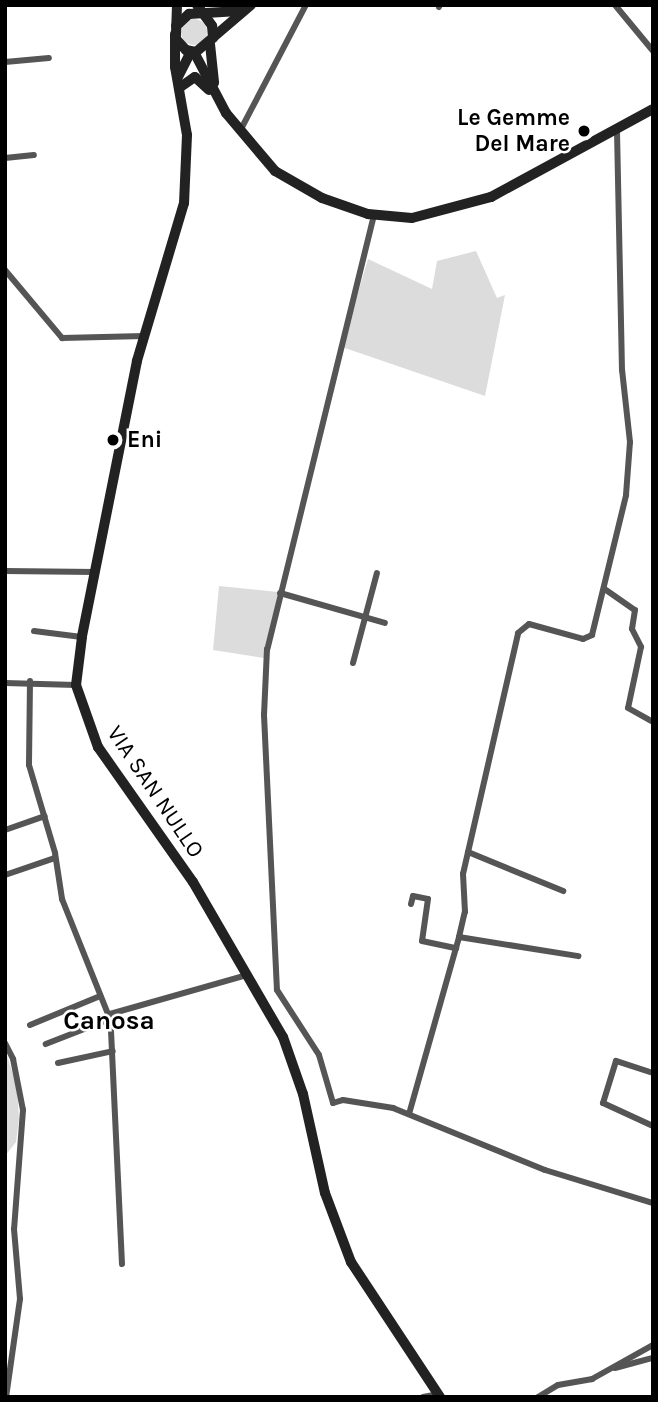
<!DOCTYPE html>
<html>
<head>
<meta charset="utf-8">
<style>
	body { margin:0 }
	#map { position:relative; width:658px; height:1402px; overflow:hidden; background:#fff; font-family:Karla,sans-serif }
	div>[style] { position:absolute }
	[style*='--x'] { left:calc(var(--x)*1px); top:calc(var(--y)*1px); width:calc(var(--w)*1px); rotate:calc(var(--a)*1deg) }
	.green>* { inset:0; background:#dcdcdc }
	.round { border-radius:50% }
	.street>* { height:6px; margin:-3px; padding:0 3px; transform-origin:3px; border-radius:3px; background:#555 }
	.secondary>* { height:10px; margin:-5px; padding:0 5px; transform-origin:5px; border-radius:5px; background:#222 }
	.dots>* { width:19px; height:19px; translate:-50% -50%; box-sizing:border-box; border:4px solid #fff; border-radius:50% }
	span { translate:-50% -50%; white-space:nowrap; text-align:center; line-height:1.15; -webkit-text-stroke:5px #fff; paint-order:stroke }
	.poi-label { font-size:23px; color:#000; font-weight:700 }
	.right { translate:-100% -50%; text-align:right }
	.left { translate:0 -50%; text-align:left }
	.street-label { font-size:23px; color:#000 }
	.quarter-label { font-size:26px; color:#000; font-weight:700 }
	.frame { position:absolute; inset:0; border:7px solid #000; pointer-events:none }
</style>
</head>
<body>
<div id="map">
	<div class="green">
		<div class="round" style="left:181px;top:19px;width:26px;height:26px"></div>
		<div style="clip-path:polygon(476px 251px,497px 298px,505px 295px,485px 396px,342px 347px,368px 259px,432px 289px,437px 261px)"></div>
		<div style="clip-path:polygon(219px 586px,278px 592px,264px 658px,213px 650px)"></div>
		<div style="clip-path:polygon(5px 1049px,17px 1087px,19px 1119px,16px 1142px,5px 1156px)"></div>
	</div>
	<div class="street">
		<div style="--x:615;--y:5;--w:60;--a:50.4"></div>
		<div style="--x:439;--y:7;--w:2;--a:-63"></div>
		<div style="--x:5;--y:62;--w:44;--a:-5.2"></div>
		<div style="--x:240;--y:131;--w:142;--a:-62.4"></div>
		<div style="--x:5;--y:158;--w:29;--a:-6"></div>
		<div style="--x:374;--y:215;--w:447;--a:103.8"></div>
		<div style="--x:267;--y:649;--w:66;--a:92.6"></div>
		<div style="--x:264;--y:715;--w:275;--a:87.3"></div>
		<div style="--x:277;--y:990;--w:77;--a:57.1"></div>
		<div style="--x:319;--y:1055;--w:50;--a:73.7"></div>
		<div style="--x:333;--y:1103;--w:10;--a:-17"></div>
		<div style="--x:343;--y:1100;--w:51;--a:9.1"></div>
		<div style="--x:393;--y:1108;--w:164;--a:22.2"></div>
		<div style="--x:545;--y:1170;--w:113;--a:17"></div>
		<div style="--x:5;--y:270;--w:89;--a:50"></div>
		<div style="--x:62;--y:338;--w:82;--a:-1.4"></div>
		<div style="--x:5;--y:571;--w:90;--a:0.6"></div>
		<div style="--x:606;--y:590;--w:35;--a:35"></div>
		<div style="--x:635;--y:610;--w:19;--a:99"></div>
		<div style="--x:632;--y:629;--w:20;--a:63"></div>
		<div style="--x:641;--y:647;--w:62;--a:102"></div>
		<div style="--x:628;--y:708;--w:29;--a:29"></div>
		<div style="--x:280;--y:593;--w:109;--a:15.9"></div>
		<div style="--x:34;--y:631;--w:48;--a:7.1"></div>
		<div style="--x:353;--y:663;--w:93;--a:-75.1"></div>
		<div style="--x:30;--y:681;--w:84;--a:90.7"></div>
		<div style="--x:29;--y:765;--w:92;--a:73.5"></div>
		<div style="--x:55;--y:853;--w:47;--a:81.3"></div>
		<div style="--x:62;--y:899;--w:129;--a:68.2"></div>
		<div style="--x:110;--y:1019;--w:69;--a:158.7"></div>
		<div style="--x:5;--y:683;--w:71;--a:1.6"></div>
		<div style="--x:5;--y:830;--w:42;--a:-19.3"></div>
		<div style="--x:468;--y:852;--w:103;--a:22.3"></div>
		<div style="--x:5;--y:875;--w:53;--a:-18.8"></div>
		<div style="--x:411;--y:904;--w:8;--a:-76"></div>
		<div style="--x:413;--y:896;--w:15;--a:11"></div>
		<div style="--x:428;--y:899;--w:42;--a:98.1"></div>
		<div style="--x:422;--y:941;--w:35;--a:12"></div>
		<div style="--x:459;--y:937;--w:121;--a:9.1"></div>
		<div style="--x:30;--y:1025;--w:76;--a:-22.5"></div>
		<div style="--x:5;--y:1043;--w:18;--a:63"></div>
		<div style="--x:13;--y:1059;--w:52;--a:78.9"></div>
		<div style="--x:23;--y:1110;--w:119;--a:94.3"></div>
		<div style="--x:14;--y:1229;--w:70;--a:85.1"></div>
		<div style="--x:20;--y:1299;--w:99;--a:98.1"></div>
		<div style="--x:58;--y:1063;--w:56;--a:-12.3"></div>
		<div style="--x:653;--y:1073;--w:39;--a:-162"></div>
		<div style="--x:616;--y:1061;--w:44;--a:107.2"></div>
		<div style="--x:603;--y:1103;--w:55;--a:24.7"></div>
		<div style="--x:409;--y:1114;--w:184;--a:-74.2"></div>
		<div style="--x:459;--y:937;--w:26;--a:-77"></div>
		<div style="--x:465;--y:912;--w:38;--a:-93"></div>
		<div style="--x:463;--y:874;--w:247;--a:-77.1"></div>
		<div style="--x:518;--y:633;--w:14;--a:-39"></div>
		<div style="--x:529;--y:624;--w:56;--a:15.5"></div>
		<div style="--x:583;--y:639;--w:10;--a:-24"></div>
		<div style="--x:592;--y:635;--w:144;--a:-76.3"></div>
		<div style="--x:626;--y:495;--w:53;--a:-85.7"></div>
		<div style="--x:630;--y:442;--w:72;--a:-96.3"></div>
		<div style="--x:622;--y:370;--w:240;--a:-91.2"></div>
		<div style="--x:122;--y:1264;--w:250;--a:-92.7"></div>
		<div style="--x:110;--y:1014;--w:142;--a:-15.9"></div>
		<div style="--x:615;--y:1368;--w:39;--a:-15"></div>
		<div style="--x:423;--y:1397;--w:15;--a:-11"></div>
		<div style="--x:538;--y:1397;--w:23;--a:-31"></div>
		<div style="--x:558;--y:1385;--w:35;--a:-10"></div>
		<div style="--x:592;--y:1379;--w:70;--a:-29.1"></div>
	</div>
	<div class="secondary">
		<div style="--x:177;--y:5;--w:34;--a:92"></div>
		<div style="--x:176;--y:39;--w:15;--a:48"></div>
		<div style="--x:186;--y:50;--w:10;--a:11"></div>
		<div style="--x:196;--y:52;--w:72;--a:-40.5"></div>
		<div style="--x:197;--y:5;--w:26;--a:54"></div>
		<div style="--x:212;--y:26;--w:12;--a:85"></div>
		<div style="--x:176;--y:26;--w:18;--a:-43"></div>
		<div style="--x:189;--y:14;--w:50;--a:-3.4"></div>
		<div style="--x:175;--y:34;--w:33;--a:90"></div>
		<div style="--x:175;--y:67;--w:69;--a:80"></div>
		<div style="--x:187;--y:135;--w:68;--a:92.5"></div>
		<div style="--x:184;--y:203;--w:165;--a:106.6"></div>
		<div style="--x:137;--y:361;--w:281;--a:101.3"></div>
		<div style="--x:82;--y:637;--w:48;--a:97.1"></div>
		<div style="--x:76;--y:685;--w:66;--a:70.5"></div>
		<div style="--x:98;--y:747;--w:165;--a:54.9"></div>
		<div style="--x:193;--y:882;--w:179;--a:59.9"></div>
		<div style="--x:283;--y:1037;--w:60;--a:70.7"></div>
		<div style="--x:303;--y:1094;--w:101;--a:77.5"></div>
		<div style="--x:325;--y:1193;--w:74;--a:69.4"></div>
		<div style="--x:351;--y:1262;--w:162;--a:56.6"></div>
		<div style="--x:210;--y:44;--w:39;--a:84"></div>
		<div style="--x:194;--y:52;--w:69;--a:62.3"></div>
		<div style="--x:226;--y:113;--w:76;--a:49.8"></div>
		<div style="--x:275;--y:171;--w:54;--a:29.9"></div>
		<div style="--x:322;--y:198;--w:49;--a:19.2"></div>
		<div style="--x:368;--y:214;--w:44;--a:5.2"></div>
		<div style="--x:412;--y:218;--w:82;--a:-14.9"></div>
		<div style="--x:491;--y:197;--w:184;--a:-28.5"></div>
		<div style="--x:178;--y:77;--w:28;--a:-63"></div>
		<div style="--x:179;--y:88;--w:19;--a:-35"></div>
		<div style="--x:195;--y:77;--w:19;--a:43"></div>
	</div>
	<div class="dots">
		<div style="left:584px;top:131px;background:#000"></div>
		<div style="left:113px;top:440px;background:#000"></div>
	</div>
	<div class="poi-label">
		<span class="right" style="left:570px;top:131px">Le Gemme<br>Del Mare</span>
		<span class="left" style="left:127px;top:440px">Eni</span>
	</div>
	<div class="street-label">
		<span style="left:155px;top:792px;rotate:56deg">VIA SAN NULLO</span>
	</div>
	<div class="quarter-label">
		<span style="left:109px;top:1021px">Canosa</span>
	</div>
	<div class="frame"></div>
</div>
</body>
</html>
